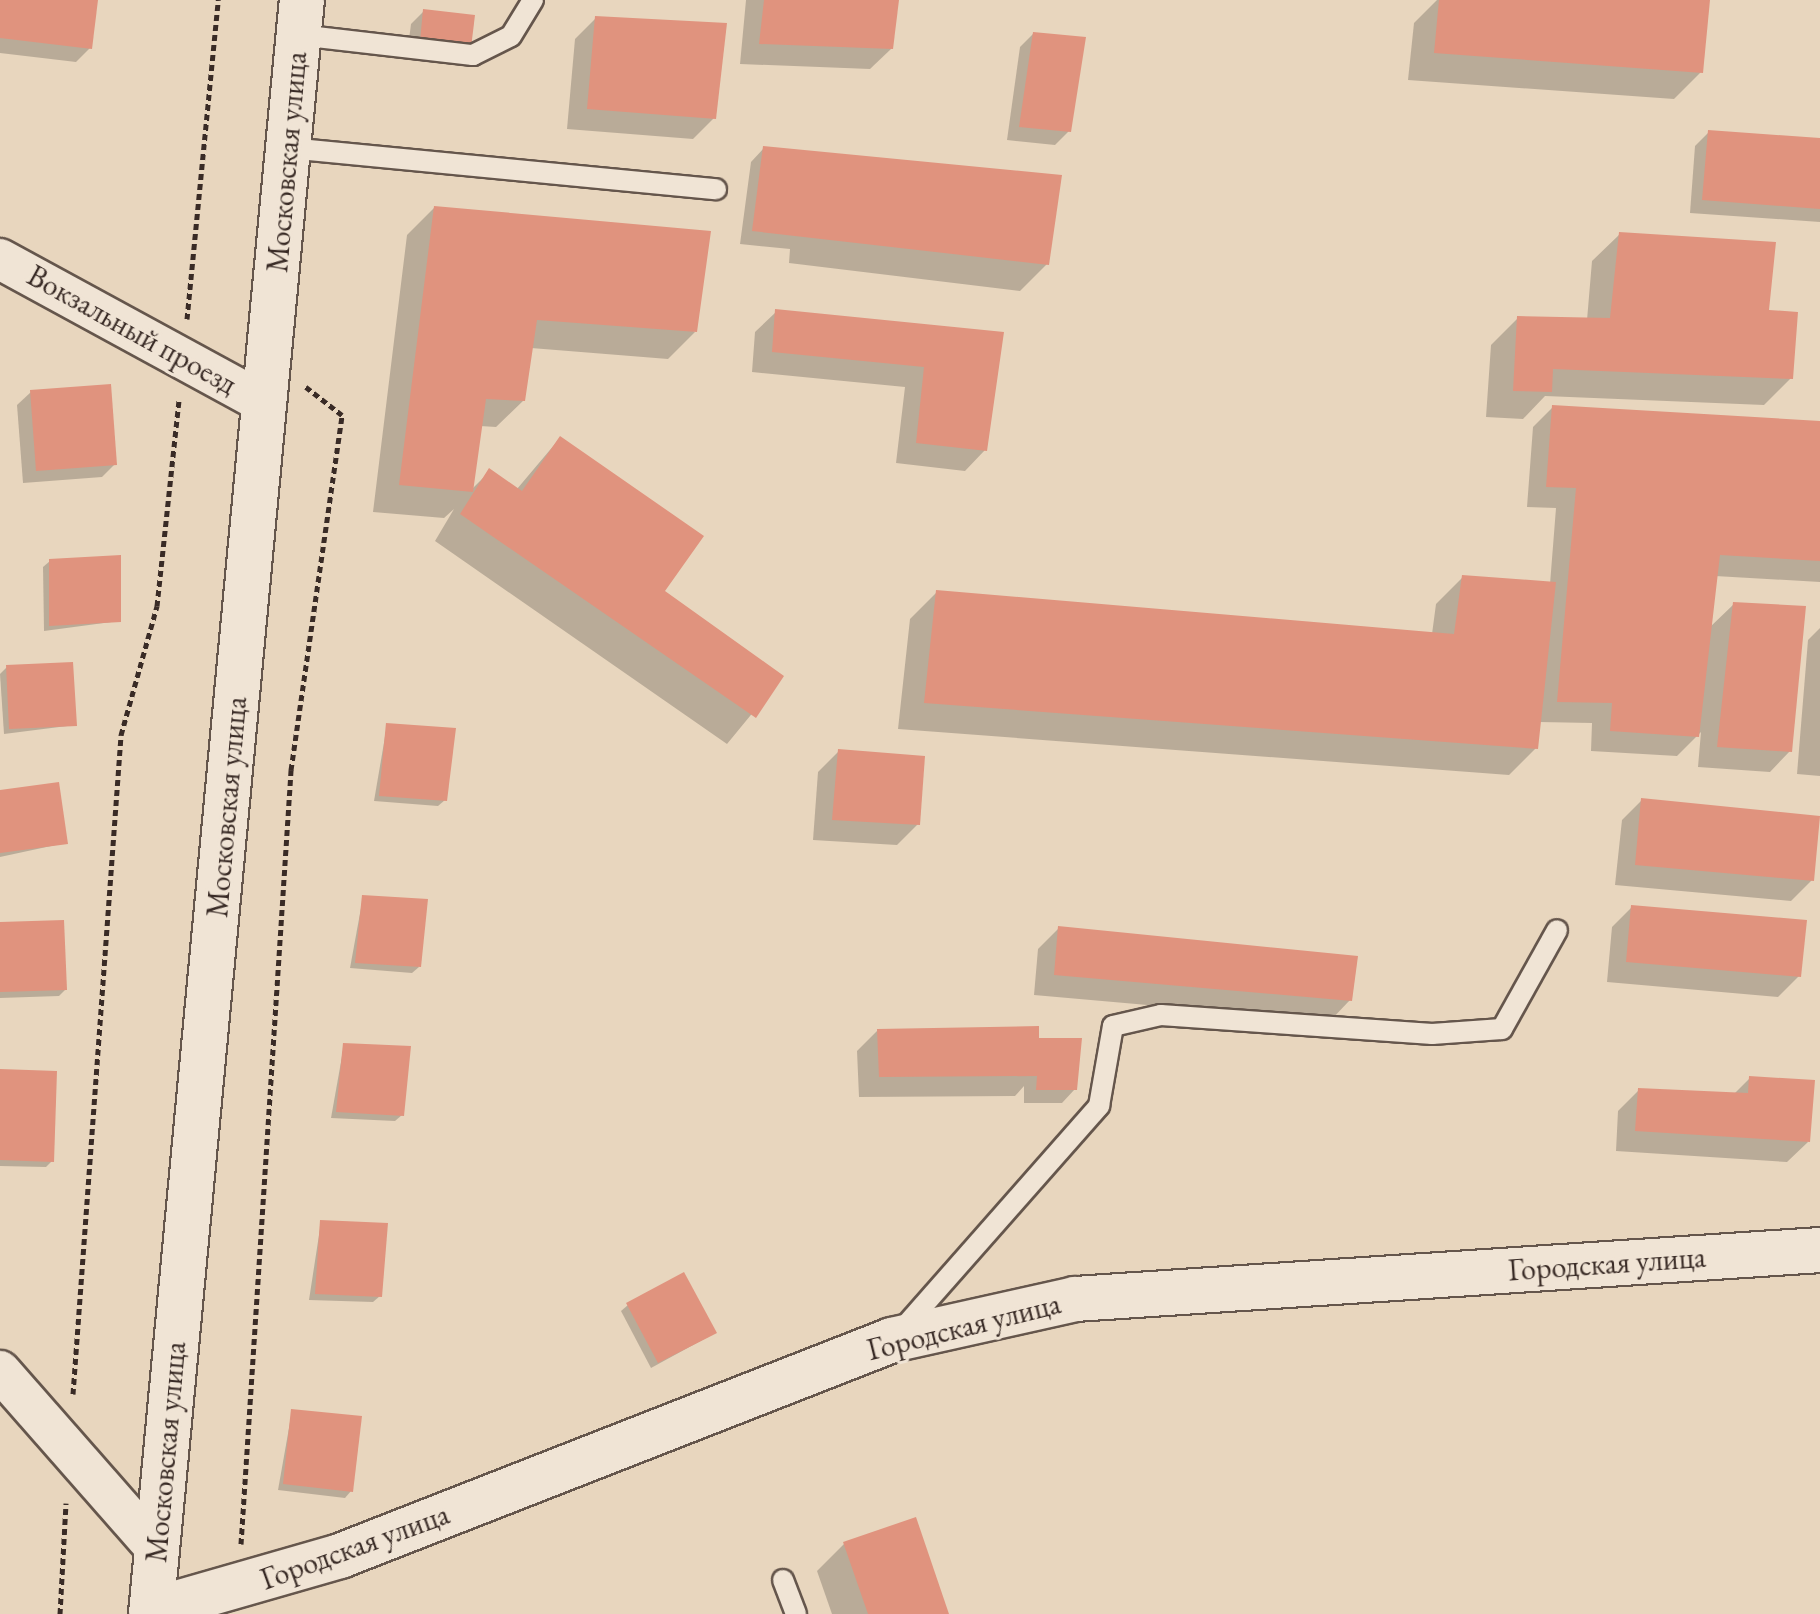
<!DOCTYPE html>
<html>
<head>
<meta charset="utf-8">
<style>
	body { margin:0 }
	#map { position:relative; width:1820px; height:1614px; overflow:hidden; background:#e8d6be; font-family:"EB Garamond",serif }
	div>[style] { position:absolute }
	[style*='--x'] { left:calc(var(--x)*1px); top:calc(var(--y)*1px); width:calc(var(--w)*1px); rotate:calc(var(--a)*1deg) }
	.shadow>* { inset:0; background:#0003 }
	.building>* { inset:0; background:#e0937e }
	.path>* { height:5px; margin-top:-2.5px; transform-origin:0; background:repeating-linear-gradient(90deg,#392b26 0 6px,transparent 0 10px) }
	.roads { filter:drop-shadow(2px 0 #65564c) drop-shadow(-2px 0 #65564c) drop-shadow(0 2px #65564c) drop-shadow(0 -2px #65564c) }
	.service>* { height:20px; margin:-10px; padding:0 10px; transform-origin:10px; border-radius:10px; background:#f0e4d5 }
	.minor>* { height:40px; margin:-20px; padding:0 20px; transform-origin:20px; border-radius:20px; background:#f0e4d5 }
	.tertiary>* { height:44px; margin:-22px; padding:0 22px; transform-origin:22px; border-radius:22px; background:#f0e4d5 }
	.secondary>* { height:44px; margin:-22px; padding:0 22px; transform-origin:22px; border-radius:22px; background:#f0e4d5 }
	span { translate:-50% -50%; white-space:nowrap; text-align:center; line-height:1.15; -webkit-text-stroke:6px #f0e4d5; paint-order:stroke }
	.street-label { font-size:30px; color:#392b26 }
</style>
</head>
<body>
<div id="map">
	<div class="shadow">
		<div style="clip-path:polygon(0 0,96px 0,90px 48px,76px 62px,0 53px)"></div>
		<div style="clip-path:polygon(746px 0,897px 0,891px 49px,870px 69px,740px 64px)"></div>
		<div style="clip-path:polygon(1437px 0,1708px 0,1701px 72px,1674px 99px,1408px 80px,1414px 23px)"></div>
		<div style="clip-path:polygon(424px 11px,469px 47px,407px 55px,411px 24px)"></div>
		<div style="clip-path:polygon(596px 18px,714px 118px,693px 139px,567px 129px,575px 39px)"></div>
		<div style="clip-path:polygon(1033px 34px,1069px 131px,1055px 145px,1007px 140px,1020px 47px)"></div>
		<div style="clip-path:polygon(1709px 132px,1820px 140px,1820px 222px,1690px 213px,1695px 146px)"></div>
		<div style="clip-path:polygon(764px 148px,1047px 264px,1020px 291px,789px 263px,790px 249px,740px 244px,751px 162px)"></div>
		<div style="clip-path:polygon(434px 208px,695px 332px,668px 359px,531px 348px,524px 400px,496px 427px,480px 426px,472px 489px,490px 471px,517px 489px,560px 438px,662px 592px,782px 677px,727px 744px,435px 541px,454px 509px,444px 518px,373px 512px,407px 235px)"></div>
		<div style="clip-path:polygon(1620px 234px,1767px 312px,1791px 378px,1764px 405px,1545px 396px,1523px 419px,1486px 417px,1491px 345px,1518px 318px,1587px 320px,1592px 261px)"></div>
		<div style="clip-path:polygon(776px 312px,1002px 334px,985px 450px,965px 471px,896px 463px,905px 387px,752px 372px,755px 332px)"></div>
		<div style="clip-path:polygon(31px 392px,115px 464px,102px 477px,23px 483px,17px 405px)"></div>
		<div style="clip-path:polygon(1553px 407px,1820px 423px,1820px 582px,1715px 576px,1709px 628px,1734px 604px,1790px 751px,1770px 772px,1698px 767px,1701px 732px,1677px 756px,1591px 751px,1592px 723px,1539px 722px,1536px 748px,1509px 775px,898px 729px,910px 619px,937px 592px,1432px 634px,1436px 604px,1463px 577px,1550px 584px,1556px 508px,1527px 507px,1533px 427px)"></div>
		<div style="clip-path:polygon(50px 561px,119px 621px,44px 631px,43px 567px)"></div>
		<div style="clip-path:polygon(1820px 628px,1820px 776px,1797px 774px,1808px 640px)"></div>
		<div style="clip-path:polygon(7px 667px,75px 725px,4px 734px,0 674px)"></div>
		<div style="clip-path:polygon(387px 725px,445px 800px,438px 806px,374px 801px)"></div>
		<div style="clip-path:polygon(839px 751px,918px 824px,897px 845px,813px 840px,818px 772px)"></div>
		<div style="clip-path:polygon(0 792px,65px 843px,0 857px)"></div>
		<div style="clip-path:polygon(1642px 800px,1812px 880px,1791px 901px,1615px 885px,1622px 820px)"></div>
		<div style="clip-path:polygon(363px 897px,419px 967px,412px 973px,350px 968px)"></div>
		<div style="clip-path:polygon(1632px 907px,1799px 976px,1778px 997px,1607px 982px,1612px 927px)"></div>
		<div style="clip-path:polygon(0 924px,65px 990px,59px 996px,0 998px)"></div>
		<div style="clip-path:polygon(1059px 928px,1350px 1000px,1330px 1021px,1034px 995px,1038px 949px)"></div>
		<div style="clip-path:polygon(878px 1030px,1037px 1043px,1075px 1089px,1062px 1103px,1024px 1103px,1024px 1086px,1015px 1096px,859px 1097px,857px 1051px)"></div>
		<div style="clip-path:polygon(344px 1045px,402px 1115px,395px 1121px,331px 1118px)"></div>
		<div style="clip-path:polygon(0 1071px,52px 1161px,46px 1167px,0 1166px)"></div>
		<div style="clip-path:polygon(1750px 1078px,1808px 1142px,1787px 1162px,1616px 1151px,1618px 1111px,1639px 1090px,1733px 1095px)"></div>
		<div style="clip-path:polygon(321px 1222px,380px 1296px,373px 1302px,309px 1300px)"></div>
		<div style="clip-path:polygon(628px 1305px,715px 1333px,651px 1368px,621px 1311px)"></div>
		<div style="clip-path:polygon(292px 1411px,351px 1491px,345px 1498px,278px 1490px)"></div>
		<div style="clip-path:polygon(844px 1544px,947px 1614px,832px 1614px,817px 1571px)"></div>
	</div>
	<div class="building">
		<div style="clip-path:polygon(0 0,98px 0,92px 49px,0 38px)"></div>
		<div style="clip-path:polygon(764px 0,899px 0,893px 49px,759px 44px)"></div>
		<div style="clip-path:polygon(1439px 0,1710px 0,1703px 73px,1434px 53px)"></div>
		<div style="clip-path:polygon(423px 9px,475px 15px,471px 48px,420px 42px)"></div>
		<div style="clip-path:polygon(595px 16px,727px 23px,716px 119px,587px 109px)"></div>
		<div style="clip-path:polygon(1033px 32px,1086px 37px,1071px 132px,1019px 127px)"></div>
		<div style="clip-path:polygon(1708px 130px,1820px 138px,1820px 209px,1702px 200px)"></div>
		<div style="clip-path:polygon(763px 146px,1062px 175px,1049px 265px,752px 231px)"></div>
		<div style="clip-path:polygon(434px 206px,711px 231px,697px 332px,537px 320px,525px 401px,486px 399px,473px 492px,399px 485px)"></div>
		<div style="clip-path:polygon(1619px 232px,1776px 242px,1769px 310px,1798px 312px,1793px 379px,1553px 369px,1552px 392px,1513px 391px,1517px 316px,1610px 318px)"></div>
		<div style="clip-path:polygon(775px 309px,1004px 332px,987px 451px,916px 443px,924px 367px,772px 352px)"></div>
		<div style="clip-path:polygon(111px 384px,117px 465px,36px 471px,30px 390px)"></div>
		<div style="clip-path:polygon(1552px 405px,1820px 421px,1820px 561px,1720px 555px,1699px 737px,1610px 731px,1612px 703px,1557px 702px,1576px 488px,1546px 487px)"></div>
		<div style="clip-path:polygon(560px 436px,704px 536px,665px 591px,784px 676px,756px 718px,460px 514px,489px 468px,522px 491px)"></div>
		<div style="clip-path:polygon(121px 555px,121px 622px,49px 626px,49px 559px)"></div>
		<div style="clip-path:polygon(1462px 575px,1556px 582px,1538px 749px,924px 703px,936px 590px,1454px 634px)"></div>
		<div style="clip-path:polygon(1733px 602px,1806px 606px,1792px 752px,1717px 747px)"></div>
		<div style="clip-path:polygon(73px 662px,77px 726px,9px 729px,6px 665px)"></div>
		<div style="clip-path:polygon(386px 723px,456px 728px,447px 801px,379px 796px)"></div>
		<div style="clip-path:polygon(838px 749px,925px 756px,920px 825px,832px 820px)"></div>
		<div style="clip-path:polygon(59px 782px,68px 844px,0 853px,0 790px)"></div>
		<div style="clip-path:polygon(1641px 798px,1820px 816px,1814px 881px,1635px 865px)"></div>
		<div style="clip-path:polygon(362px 895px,428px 899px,421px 967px,355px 963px)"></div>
		<div style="clip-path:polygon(1631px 905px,1807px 920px,1801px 977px,1626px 962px)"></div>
		<div style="clip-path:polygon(64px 920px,67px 990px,0 992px,0 922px)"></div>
		<div style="clip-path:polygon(1058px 926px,1358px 956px,1352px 1001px,1054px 975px)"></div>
		<div style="clip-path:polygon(1039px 1026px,1039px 1038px,1082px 1038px,1077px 1090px,1036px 1090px,1037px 1076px,879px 1077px,877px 1029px)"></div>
		<div style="clip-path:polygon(343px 1043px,411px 1046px,404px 1116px,336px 1112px)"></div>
		<div style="clip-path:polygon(0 1069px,57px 1071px,54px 1162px,0 1160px)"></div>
		<div style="clip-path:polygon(1749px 1076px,1815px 1080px,1810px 1142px,1635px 1131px,1638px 1088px,1748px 1093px)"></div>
		<div style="clip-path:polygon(320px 1220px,388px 1223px,382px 1297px,315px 1294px)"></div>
		<div style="clip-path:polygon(684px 1272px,717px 1333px,658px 1363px,626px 1303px)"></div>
		<div style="clip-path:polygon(291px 1409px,362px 1416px,353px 1492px,283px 1484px)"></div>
		<div style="clip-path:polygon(916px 1517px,949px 1614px,868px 1614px,843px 1542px)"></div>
	</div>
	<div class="path">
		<div style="--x:187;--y:319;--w:321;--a:-84.4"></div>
		<div style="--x:73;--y:1394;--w:661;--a:-85.83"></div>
		<div style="--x:121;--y:735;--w:134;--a:-74.4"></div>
		<div style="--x:157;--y:606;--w:207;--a:-83.9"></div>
		<div style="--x:241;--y:1544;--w:776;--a:-86.3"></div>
		<div style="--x:291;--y:770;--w:359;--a:-81.8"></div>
		<div style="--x:342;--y:415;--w:46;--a:-142.1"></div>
		<div style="--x:60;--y:1614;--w:111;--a:-86.9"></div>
	</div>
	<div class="roads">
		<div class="service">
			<div style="--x:299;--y:35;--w:175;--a:6.6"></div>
			<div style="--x:473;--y:55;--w:42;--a:-26.6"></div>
			<div style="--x:511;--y:36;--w:42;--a:-58.6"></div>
			<div style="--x:288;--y:148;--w:430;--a:5.5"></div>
			<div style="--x:899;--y:1333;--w:303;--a:-48.6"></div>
			<div style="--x:1099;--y:1106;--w:81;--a:-80.1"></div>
			<div style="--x:1113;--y:1026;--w:49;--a:-12.9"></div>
			<div style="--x:1161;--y:1015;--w:272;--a:4"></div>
			<div style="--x:1432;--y:1034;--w:70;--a:-4.1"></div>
			<div style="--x:1502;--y:1029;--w:113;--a:-60.9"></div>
			<div style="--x:783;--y:1580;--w:36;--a:69"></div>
		</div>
		<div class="minor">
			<div style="--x:0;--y:259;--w:301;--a:28.6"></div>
			<div style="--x:0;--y:1371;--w:238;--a:48.7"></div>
		</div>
		<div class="tertiary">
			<div style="--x:152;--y:1610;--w:196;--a:-16"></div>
			<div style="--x:340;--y:1556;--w:593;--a:-21.37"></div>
			<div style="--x:892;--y:1340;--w:188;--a:-12.6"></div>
			<div style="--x:1075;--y:1299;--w:747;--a:-3.76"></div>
		</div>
		<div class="secondary">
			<div style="--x:151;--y:1614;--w:1621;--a:-84.66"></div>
		</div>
	</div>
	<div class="street-label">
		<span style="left:287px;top:162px;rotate:-85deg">Московская улица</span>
		<span style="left:132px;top:330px;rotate:29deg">Вокзальный проезд</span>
		<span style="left:227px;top:807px;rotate:-85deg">Московская улица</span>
		<span style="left:1607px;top:1264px;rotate:-4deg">Городская улица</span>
		<span style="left:964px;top:1327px;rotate:-14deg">Городская улица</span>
		<span style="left:166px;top:1452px;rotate:-85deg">Московская улица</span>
		<span style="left:355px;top:1547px;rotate:-20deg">Городская улица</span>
	</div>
</div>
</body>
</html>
